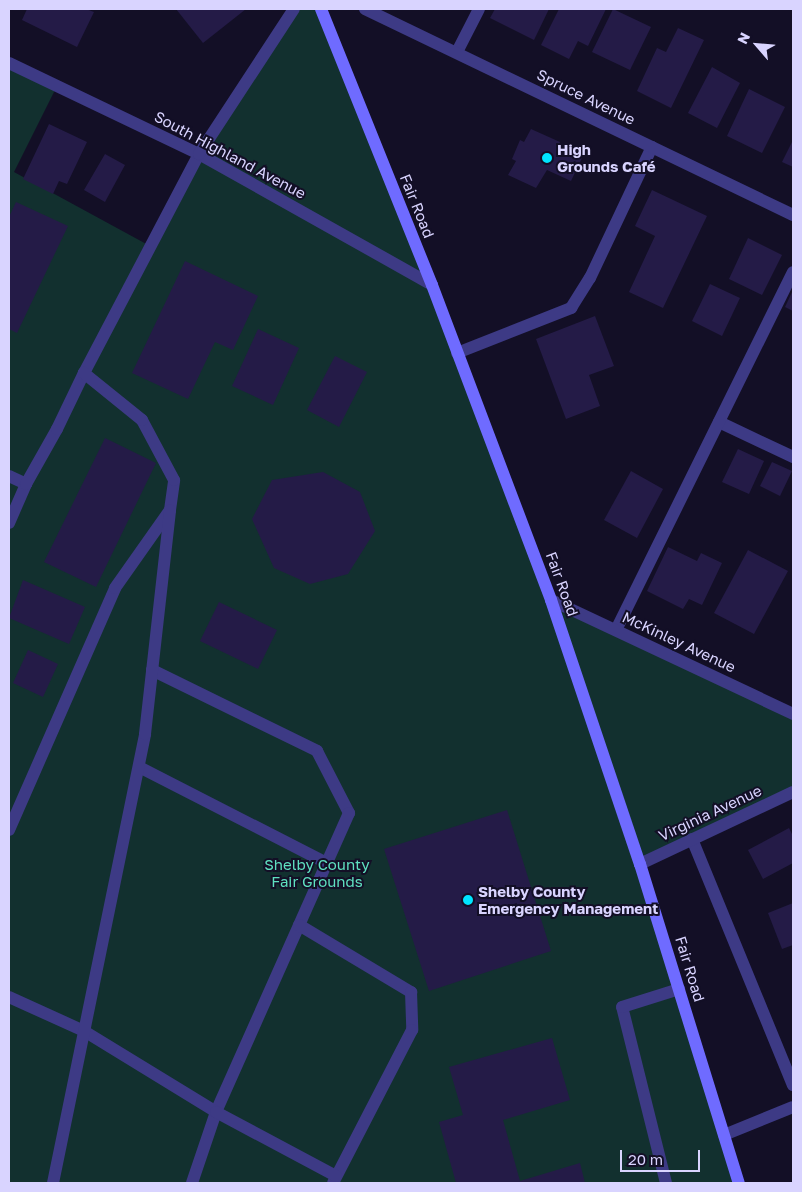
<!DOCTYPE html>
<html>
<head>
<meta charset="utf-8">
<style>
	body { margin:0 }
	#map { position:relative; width:802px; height:1192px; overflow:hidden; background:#130f26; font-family:"Golos Text",sans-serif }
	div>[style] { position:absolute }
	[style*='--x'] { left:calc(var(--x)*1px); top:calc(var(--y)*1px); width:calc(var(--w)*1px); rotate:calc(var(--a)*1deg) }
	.green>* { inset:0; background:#12302f }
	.building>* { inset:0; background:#241b47 }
	.service>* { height:12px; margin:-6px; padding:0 6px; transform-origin:6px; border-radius:6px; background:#3d3a85 }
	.minor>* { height:12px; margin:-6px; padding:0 6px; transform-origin:6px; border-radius:6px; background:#3d3a85 }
	.secondary>* { height:12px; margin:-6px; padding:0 6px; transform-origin:6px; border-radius:6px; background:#6f6bff }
	.dots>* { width:14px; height:14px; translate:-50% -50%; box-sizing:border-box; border:2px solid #130f26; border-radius:50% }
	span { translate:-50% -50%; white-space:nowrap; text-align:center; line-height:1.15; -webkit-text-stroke:4px #130f26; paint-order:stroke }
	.street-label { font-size:15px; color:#d9d4ff }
	.poi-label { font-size:15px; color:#d9d4ff; font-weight:700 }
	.left { translate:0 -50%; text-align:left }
	.park-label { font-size:15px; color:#5fe0c0 }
	.frame { position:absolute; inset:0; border:10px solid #d9d4ff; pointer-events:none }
	.north { position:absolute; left:732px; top:20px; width:50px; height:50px; -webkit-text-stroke:4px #130f26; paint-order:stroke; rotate:297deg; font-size:14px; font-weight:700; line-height:20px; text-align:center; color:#d9d4ff }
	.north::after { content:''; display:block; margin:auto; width:18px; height:22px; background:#d9d4ff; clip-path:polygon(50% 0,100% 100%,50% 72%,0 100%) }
	.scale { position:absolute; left:620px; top:1150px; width:80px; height:22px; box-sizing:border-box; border:2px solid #d9d4ff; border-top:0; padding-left:6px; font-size:15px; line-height:18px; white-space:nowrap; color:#d9d4ff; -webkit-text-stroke:4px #130f26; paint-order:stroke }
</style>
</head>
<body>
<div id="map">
	<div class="green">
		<div style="clip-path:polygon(294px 9px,321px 9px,551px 600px,793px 714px,793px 792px,640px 864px,739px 1183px,9px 1183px,9px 63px,57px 86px,14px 172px,150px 246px)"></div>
	</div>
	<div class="building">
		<div style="clip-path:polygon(27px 9px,86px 9px,94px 12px,77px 47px,22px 20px)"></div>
		<div style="clip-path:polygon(176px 9px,246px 9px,203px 43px)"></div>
		<div style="clip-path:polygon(495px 9px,549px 9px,534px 40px,490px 18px)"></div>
		<div style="clip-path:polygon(559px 9px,606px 9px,588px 46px,578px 41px,569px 59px,541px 45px)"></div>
		<div style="clip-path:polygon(613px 9px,651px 27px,630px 70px,592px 52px)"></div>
		<div style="clip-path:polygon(678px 28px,704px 40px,671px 108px,637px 91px,657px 48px,666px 52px)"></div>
		<div style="clip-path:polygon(712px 67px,740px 83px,717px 128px,688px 113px)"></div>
		<div style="clip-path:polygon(749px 89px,785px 107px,762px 153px,727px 136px)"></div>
		<div style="clip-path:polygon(49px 124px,87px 142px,67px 184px,59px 181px,53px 194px,23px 179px)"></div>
		<div style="clip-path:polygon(531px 129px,560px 142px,558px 146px,582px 158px,571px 181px,547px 170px,536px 188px,508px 175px,516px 161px,512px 159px,520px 140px,524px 142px)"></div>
		<div style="clip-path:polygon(793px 140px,793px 167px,782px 162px)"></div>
		<div style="clip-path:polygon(105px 154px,125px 165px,105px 202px,84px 190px)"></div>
		<div style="clip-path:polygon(652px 190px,707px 216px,663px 308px,629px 292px,655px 236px,635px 226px)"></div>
		<div style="clip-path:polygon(16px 202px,68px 226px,17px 333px,9px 329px,9px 217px)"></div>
		<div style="clip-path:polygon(748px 238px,782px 255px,762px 295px,729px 279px)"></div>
		<div style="clip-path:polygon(185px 261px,258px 296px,233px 350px,215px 342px,188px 399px,132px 373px)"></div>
		<div style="clip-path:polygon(710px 284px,740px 298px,722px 336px,692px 321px)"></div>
		<div style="clip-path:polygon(793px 290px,793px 311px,785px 307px)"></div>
		<div style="clip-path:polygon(595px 316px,614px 366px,589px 375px,600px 406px,566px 419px,536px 339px)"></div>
		<div style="clip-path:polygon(258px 329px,299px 348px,273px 405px,232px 386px)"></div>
		<div style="clip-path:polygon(335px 356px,367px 372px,339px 427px,307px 410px)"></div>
		<div style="clip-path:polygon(105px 438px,156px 463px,96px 587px,44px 562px)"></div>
		<div style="clip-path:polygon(738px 449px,764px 461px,749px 494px,722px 482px)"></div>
		<div style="clip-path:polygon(772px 462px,792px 471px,780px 496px,760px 486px)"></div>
		<div style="clip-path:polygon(631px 471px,663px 489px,637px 538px,604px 520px)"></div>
		<div style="clip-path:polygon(323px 472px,360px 492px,375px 531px,348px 574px,310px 584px,274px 568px,252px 519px,272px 480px)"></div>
		<div style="clip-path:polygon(668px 547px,697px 561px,701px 553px,722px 563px,702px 605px,689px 599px,683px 609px,647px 591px)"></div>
		<div style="clip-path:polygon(748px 550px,788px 571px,754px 634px,714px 613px)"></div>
		<div style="clip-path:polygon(23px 580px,85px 607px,69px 644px,9px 618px)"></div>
		<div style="clip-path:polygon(219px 602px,277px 630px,258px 669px,200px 641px)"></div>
		<div style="clip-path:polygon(28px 650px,58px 664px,43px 697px,13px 683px)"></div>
		<div style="clip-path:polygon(507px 810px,551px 951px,429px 991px,384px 849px)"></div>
		<div style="clip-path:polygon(789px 828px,793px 836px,793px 863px,763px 879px,748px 850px)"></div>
		<div style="clip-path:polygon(793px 903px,793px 945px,782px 949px,768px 913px)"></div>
		<div style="clip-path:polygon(552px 1038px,570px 1100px,503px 1120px,520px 1181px,580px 1163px,585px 1183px,456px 1183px,439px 1122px,463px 1115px,449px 1067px)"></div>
	</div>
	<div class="service">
		<div style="--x:457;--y:52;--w:48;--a:-62.9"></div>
		<div style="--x:457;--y:353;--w:123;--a:-21.5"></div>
		<div style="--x:571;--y:308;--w:36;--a:-58"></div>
		<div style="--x:590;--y:278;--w:145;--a:-64.7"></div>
		<div style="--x:719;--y:422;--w:82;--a:25.3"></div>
		<div style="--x:9;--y:476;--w:19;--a:25"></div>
		<div style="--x:9;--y:523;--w:43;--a:-66.4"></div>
		<div style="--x:26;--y:484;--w:63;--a:-60.6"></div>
		<div style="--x:57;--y:429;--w:62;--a:-64.3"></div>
		<div style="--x:84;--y:373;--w:247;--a:-62.3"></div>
		<div style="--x:616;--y:630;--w:399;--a:-63.7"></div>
		<div style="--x:152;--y:670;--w:184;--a:26.1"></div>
		<div style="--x:317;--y:751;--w:70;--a:62.7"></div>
		<div style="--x:349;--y:813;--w:327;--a:114"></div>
		<div style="--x:216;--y:1112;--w:75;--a:108.7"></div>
		<div style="--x:139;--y:767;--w:211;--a:27.1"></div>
		<div style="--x:9;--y:830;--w:264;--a:-66.3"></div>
		<div style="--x:115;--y:588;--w:95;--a:-54.8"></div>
		<div style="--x:170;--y:510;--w:30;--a:-82"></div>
		<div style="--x:174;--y:480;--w:68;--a:-118.1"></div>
		<div style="--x:142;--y:420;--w:75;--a:-141"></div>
		<div style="--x:692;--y:839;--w:266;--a:67.7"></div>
		<div style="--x:299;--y:925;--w:131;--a:30.9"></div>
		<div style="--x:411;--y:992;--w:38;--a:88"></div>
		<div style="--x:412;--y:1030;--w:172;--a:117.3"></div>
		<div style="--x:9;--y:997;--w:82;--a:24.4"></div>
		<div style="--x:84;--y:1031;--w:155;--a:31.5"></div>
		<div style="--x:216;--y:1112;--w:136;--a:28.1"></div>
		<div style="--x:724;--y:1135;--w:74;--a:-22.1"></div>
		<div style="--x:53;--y:1183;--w:458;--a:-78.4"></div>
		<div style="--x:145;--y:734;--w:225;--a:-83.6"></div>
		<div style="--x:666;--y:1183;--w:181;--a:-104"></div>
		<div style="--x:622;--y:1007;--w:60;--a:-17.5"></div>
	</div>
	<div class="minor">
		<div style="--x:365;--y:9;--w:475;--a:25.7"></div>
		<div style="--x:9;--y:63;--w:211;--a:25.6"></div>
		<div style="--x:199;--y:154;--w:267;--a:29.3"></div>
		<div style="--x:199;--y:154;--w:173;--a:-56.8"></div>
		<div style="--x:551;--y:600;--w:268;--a:25.2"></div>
		<div style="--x:640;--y:864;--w:169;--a:-25.2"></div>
	</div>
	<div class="secondary">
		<div style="--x:321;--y:9;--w:297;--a:68.1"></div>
		<div style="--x:432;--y:285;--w:337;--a:69.3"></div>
		<div style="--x:551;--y:600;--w:279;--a:71.4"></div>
		<div style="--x:640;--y:864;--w:334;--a:72.8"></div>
	</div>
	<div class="dots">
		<div style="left:547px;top:158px;background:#00e5ff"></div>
		<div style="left:468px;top:900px;background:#00e5ff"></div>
	</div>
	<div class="street-label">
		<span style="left:586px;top:97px;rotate:26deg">Spruce Avenue</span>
		<span style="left:230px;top:155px;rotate:28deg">South Highland Avenue</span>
		<span style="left:417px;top:206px;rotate:68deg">Fair Road</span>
		<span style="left:562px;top:584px;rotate:70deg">Fair Road</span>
		<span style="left:679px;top:642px;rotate:25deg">McKinley Avenue</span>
		<span style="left:710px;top:813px;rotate:-25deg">Virginia Avenue</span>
		<span style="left:690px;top:969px;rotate:73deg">Fair Road</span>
	</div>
	<div class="poi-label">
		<span class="left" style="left:557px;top:158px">High<br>Grounds Café</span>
		<span class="left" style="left:478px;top:900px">Shelby County<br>Emergency Management</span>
	</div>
	<div class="park-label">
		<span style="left:317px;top:873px">Shelby County<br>Fair Grounds</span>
	</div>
	<div class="frame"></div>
	<div class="north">N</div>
	<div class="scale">20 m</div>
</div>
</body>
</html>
